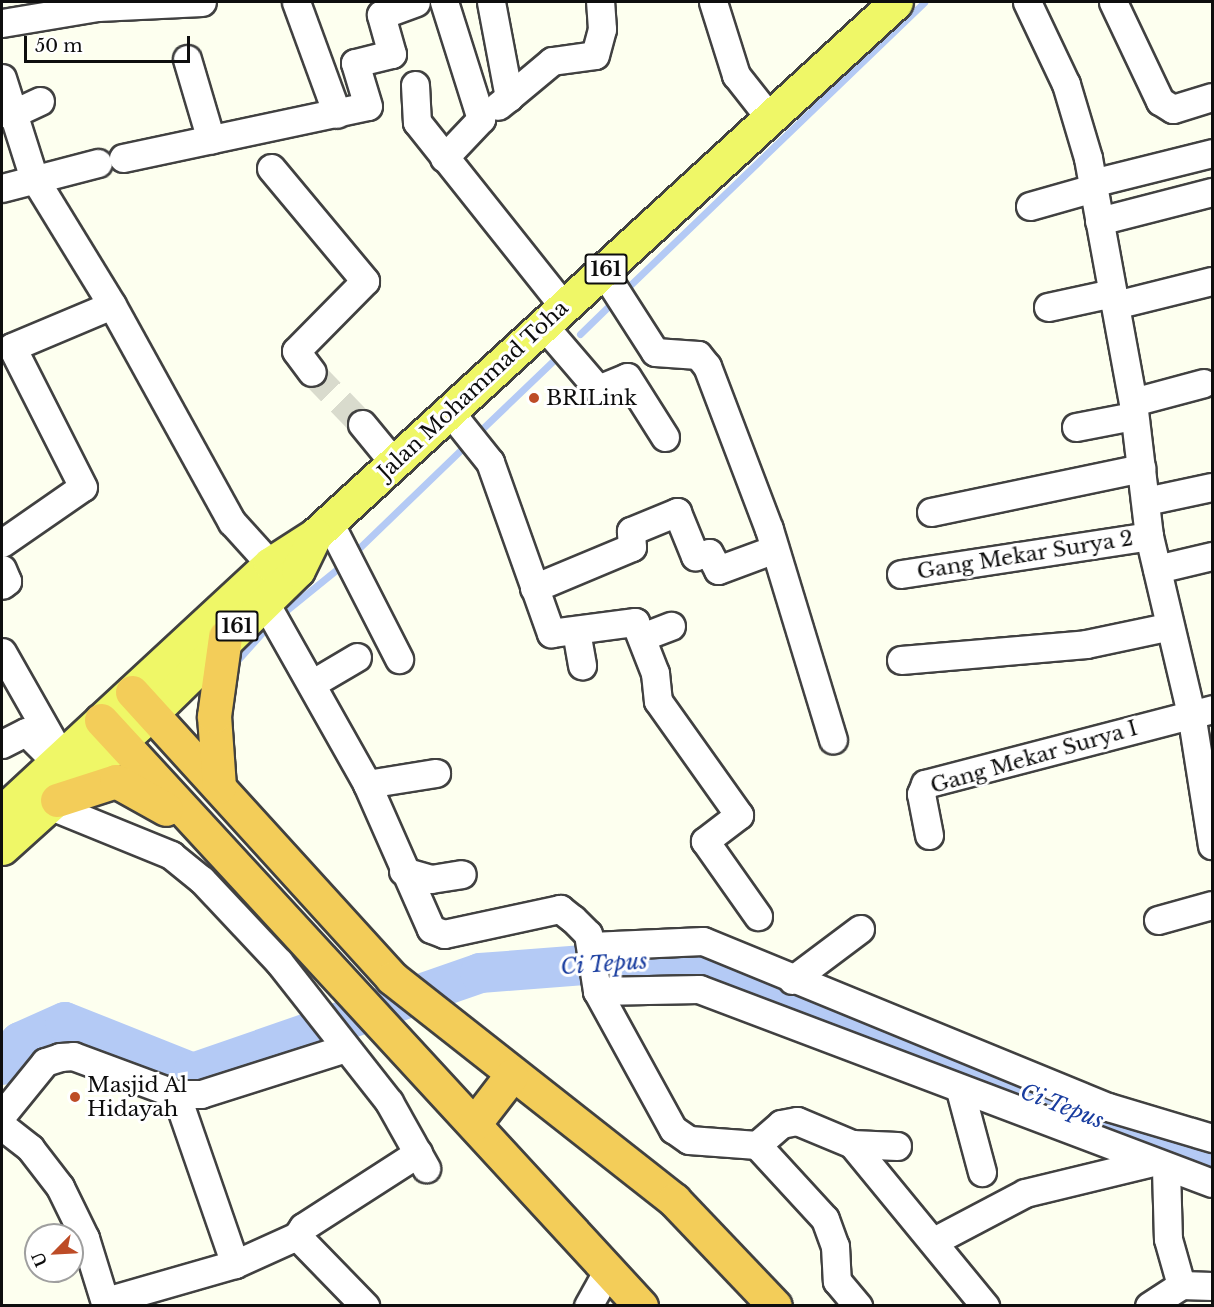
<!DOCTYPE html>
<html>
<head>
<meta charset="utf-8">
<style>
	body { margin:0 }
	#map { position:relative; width:1214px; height:1307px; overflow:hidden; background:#fdffef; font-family:"Libre Baskerville",serif }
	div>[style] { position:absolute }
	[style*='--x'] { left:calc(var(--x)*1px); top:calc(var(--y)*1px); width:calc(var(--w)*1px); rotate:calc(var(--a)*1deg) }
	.stream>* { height:7px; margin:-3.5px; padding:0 3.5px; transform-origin:3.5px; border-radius:3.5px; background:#b4caf5 }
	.river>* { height:40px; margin:-20px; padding:0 20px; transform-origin:20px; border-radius:20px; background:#b4caf5 }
	.minor-tunnel>* { height:27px; margin-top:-13.5px; transform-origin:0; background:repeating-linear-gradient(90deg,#d9dbcd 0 27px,transparent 0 41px) }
	.roads { filter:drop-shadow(2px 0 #414141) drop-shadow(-2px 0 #414141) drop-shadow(0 2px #414141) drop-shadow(0 -2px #414141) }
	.minor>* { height:27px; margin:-13.5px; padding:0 13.5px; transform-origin:13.5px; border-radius:13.5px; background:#fff }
	.major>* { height:33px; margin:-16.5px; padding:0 16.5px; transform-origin:16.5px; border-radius:16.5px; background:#eff767 }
	.highway>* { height:33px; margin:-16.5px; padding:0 16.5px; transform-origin:16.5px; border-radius:16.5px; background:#f3cd59 }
	.dots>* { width:16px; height:16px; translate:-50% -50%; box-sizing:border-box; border:3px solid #fff; border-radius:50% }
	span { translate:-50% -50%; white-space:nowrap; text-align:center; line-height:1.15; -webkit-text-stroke:6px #fff; paint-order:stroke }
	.shield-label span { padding:2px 4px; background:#fff; border:2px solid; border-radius:4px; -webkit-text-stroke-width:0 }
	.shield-label { font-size:20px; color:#0e0e0e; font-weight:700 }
	.street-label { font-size:21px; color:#0e0e0e }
	.poi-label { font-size:21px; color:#0e0e0e }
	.left { translate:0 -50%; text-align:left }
	.water-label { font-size:22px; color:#183c9f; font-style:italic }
	.frame { position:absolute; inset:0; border:3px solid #0e0e0e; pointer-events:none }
	.north { position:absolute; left:24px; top:1223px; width:60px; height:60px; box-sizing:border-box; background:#fff; border:2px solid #9f9f9f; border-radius:50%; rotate:246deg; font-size:16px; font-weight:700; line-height:24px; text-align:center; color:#0e0e0e }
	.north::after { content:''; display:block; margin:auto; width:21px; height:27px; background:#bd4c27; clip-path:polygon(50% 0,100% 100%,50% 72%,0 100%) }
	.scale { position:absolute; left:24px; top:36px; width:166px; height:27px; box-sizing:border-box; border:3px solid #0e0e0e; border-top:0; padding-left:8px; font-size:18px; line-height:21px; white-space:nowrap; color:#0e0e0e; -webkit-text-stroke:4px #fff; paint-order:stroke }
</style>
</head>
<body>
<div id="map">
	<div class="stream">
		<div style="--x:623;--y:292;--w:418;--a:-43.9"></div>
		<div style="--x:580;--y:334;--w:49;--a:-44.2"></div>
		<div style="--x:483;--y:428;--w:103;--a:-43.8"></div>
		<div style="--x:355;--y:552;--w:157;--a:-44"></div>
		<div style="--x:283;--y:613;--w:75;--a:-39"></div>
		<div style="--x:235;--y:663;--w:51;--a:-48.2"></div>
	</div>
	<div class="river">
		<div style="--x:2;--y:1065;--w:29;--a:-52"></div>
		<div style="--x:20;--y:1042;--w:49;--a:-24"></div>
		<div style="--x:65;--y:1022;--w:138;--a:21.7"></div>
		<div style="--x:193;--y:1073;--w:304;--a:-19.2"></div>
		<div style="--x:480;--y:973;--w:195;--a:-4.4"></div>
		<div style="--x:674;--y:958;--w:462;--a:20.9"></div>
		<div style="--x:1105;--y:1123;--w:112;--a:17.6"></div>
	</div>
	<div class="minor-tunnel">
		<div style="--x:312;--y:372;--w:72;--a:46.1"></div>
	</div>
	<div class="roads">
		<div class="minor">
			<div style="--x:296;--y:2;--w:119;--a:69.9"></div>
			<div style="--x:491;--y:2;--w:97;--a:79.3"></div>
			<div style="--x:509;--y:97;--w:14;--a:141"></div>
			<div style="--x:713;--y:2;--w:77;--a:72.5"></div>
			<div style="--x:736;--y:75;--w:53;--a:51.8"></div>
			<div style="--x:1027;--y:2;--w:91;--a:64.6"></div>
			<div style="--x:1066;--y:84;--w:77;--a:73.4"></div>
			<div style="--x:1088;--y:158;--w:248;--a:79.6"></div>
			<div style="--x:1133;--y:402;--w:135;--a:83.2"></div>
			<div style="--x:1149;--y:536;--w:182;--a:76.7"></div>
			<div style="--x:1191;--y:713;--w:134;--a:81"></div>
			<div style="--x:1113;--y:2;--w:110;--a:64.6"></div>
			<div style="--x:1160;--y:101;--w:15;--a:32"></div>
			<div style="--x:1173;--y:109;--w:41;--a:-17.1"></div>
			<div style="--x:2;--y:23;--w:97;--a:-9.5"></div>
			<div style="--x:98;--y:7;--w:104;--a:-2.8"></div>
			<div style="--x:187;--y:59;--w:84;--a:73.5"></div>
			<div style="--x:2;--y:78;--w:103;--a:72.4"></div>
			<div style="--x:33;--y:176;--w:151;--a:58.5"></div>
			<div style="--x:112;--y:305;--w:248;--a:61.1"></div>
			<div style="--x:232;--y:522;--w:57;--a:47.9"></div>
			<div style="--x:415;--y:85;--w:37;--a:87"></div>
			<div style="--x:417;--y:122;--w:236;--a:51.5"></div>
			<div style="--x:509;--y:97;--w:56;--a:-39.9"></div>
			<div style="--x:552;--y:61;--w:43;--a:-7.9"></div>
			<div style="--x:595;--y:55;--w:27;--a:-75"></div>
			<div style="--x:602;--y:29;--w:27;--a:-94"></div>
			<div style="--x:10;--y:115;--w:33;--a:-25"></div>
			<div style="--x:123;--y:158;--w:250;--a:-12"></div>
			<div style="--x:368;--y:106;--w:45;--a:-106.8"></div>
			<div style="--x:355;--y:63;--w:38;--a:-14"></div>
			<div style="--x:392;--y:54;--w:41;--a:-105.8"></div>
			<div style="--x:381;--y:15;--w:37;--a:-20"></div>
			<div style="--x:444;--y:158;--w:54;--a:-46.5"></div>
			<div style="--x:481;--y:119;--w:123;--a:-107.5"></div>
			<div style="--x:271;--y:168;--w:147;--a:50.2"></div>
			<div style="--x:365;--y:281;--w:98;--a:134.6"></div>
			<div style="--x:296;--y:351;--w:26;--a:53"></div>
			<div style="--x:1092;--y:183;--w:124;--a:-14"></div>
			<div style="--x:2;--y:188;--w:99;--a:-14.6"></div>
			<div style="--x:1030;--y:206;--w:66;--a:-15.9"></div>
			<div style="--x:1099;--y:221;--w:117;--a:-14.4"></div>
			<div style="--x:603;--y:271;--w:96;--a:57.3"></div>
			<div style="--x:655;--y:352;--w:43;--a:4"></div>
			<div style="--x:698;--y:355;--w:14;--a:51"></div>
			<div style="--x:707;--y:366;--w:174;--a:69.2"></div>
			<div style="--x:769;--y:529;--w:220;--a:73.1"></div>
			<div style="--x:1115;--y:305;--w:100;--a:-13.9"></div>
			<div style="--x:1048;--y:307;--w:66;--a:-12.3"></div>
			<div style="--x:544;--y:326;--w:83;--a:49.4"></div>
			<div style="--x:598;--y:389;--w:31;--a:-22"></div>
			<div style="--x:627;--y:377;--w:71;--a:57.7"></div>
			<div style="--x:1133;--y:402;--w:73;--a:-15"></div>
			<div style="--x:450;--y:412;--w:64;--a:51.3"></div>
			<div style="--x:490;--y:462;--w:182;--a:70.4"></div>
			<div style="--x:551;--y:633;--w:85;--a:-7.5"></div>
			<div style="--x:635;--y:622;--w:55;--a:68.6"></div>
			<div style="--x:655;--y:673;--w:28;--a:84"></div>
			<div style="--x:658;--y:701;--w:140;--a:54.6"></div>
			<div style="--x:739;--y:815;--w:43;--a:142.6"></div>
			<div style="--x:705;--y:841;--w:92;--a:54.8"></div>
			<div style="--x:362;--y:424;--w:50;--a:50.6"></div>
			<div style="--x:1076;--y:427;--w:58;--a:-10.9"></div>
			<div style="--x:1146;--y:501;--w:67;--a:-12"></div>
			<div style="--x:931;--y:512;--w:215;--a:-11.8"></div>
			<div style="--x:329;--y:522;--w:154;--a:62.9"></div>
			<div style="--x:2;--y:543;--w:98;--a:-34.7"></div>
			<div style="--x:83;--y:487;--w:157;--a:-116.9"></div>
			<div style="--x:12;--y:347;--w:108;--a:-22.8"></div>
			<div style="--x:2;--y:569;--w:13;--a:67"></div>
			<div style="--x:7;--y:581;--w:6;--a:141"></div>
			<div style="--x:1157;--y:569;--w:57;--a:-13.3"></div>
			<div style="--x:901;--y:574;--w:251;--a:-8.7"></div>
			<div style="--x:534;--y:588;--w:106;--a:-22.7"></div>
			<div style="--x:632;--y:547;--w:16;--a:-94"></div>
			<div style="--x:631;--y:531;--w:50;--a:-22.4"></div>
			<div style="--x:677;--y:512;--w:48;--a:67.8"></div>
			<div style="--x:695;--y:556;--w:14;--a:-12"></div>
			<div style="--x:709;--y:553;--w:19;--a:62"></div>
			<div style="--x:718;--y:570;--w:58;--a:-20.3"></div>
			<div style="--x:264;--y:601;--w:210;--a:60.6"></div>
			<div style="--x:367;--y:784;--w:158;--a:66.2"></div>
			<div style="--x:431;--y:929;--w:14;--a:21"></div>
			<div style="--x:444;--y:934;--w:119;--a:-12.2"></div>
			<div style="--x:560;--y:909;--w:16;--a:38"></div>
			<div style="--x:573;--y:919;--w:21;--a:45"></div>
			<div style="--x:588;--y:934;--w:58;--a:81"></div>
			<div style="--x:597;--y:991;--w:158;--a:61.2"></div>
			<div style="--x:673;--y:1129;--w:19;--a:35"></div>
			<div style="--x:689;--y:1140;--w:68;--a:4.2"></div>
			<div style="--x:757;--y:1145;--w:100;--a:47.4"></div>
			<div style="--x:825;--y:1219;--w:29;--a:70"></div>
			<div style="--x:835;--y:1246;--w:35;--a:87"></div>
			<div style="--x:837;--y:1281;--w:33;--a:50"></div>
			<div style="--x:576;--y:631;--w:35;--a:80"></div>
			<div style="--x:642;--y:637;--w:31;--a:-21"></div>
			<div style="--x:2;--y:652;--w:120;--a:60.4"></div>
			<div style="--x:901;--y:660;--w:186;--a:-4.9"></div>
			<div style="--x:1086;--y:644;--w:83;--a:-11.9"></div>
			<div style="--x:313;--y:683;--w:51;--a:-30.6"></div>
			<div style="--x:2;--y:744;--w:27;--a:-27"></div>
			<div style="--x:26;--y:732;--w:34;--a:45"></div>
			<div style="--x:367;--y:784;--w:70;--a:-9.1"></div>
			<div style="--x:51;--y:806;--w:130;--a:22.2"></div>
			<div style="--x:171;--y:855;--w:40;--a:39"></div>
			<div style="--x:202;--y:880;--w:112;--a:46.8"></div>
			<div style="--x:279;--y:962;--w:178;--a:51.8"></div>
			<div style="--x:389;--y:1102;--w:76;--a:60.7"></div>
			<div style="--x:929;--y:835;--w:42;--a:-101"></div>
			<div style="--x:921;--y:794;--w:11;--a:-68"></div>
			<div style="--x:925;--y:784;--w:297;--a:-14.6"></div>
			<div style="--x:403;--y:871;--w:29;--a:16"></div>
			<div style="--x:431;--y:879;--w:31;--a:-9"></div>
			<div style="--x:1158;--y:920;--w:56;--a:-15.5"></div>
			<div style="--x:591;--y:946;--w:112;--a:-2.6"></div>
			<div style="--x:703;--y:941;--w:438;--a:22.3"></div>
			<div style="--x:1108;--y:1107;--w:109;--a:16.6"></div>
			<div style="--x:792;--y:980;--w:85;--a:-36.9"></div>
			<div style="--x:597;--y:991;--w:102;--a:-1.1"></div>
			<div style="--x:699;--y:989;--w:548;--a:20.71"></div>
			<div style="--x:960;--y:1090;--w:85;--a:75"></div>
			<div style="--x:176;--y:1094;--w:180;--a:70.9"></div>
			<div style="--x:2;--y:1115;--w:68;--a:-50.9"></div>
			<div style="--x:45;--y:1062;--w:16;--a:-18"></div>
			<div style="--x:60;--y:1057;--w:13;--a:-4"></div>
			<div style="--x:73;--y:1056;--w:110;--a:20.3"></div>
			<div style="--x:176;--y:1094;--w:25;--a:0"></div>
			<div style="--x:201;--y:1094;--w:149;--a:-17.6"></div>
			<div style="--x:2;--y:1126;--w:36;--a:38"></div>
			<div style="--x:30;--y:1148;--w:49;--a:52.4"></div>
			<div style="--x:60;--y:1187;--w:57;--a:63.9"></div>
			<div style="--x:85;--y:1238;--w:71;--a:72.8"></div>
			<div style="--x:852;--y:1144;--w:45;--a:2.5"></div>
			<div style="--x:757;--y:1145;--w:32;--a:-41"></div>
			<div style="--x:781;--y:1124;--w:16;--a:-11"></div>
			<div style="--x:797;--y:1121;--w:60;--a:22.7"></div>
			<div style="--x:852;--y:1144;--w:210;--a:50.6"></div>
			<div style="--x:1166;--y:1169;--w:70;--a:88.4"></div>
			<div style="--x:1168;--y:1239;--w:48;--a:74.2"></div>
			<div style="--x:1181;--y:1285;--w:31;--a:2"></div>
			<div style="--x:297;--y:1236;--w:11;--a:-56"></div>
			<div style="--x:303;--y:1227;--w:137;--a:-32.8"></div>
			<div style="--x:934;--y:1241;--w:103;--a:-27.8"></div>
			<div style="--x:1025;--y:1193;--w:128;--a:-13.6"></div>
			<div style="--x:106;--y:1301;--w:134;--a:-16"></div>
			<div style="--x:235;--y:1264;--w:68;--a:-24.3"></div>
			<div style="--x:297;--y:1236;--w:98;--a:45.8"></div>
			<div style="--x:588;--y:1306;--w:41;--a:-60.9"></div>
			<div style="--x:1149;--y:1306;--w:38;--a:-33"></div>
		</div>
		<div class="major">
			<div style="--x:2;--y:812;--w:365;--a:-42.8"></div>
			<div style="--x:270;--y:564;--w:54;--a:-32.8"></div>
			<div style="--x:315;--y:535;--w:788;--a:-42.53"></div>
			<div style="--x:2;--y:848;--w:202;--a:-42"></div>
			<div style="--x:152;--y:713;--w:204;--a:-44.4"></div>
			<div style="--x:298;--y:570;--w:39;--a:-64"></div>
		</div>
		<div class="highway">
			<div style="--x:132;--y:692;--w:387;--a:47.7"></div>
			<div style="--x:392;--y:978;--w:359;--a:38.2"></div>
			<div style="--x:674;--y:1200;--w:146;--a:46.4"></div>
			<div style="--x:101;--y:720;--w:797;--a:47.34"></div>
			<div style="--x:219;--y:787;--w:71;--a:-94"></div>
			<div style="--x:214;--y:716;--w:80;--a:-82.1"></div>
			<div style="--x:57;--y:800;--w:62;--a:-17.9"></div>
			<div style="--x:116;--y:781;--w:57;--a:29.2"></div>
			<div style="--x:474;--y:1124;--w:61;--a:-52.4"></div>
		</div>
	</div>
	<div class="dots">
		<div style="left:534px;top:398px;background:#bd4c27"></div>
		<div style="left:75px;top:1097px;background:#bd4c27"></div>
	</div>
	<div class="shield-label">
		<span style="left:606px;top:269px">161</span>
		<span style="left:237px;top:626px">161</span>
	</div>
	<div class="street-label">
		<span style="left:473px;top:390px;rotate:-43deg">Jalan Mohammad Toha</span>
		<span style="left:1025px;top:555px;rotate:-9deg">Gang Mekar Surya 2</span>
		<span style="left:1034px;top:757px;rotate:-16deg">Gang Mekar Surya I</span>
	</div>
	<div class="poi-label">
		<span class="left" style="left:546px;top:398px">BRILink</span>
		<span class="left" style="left:87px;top:1097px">Masjid Al<br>Hidayah</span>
	</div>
	<div class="water-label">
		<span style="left:604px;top:964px;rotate:-4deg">Ci Tepus</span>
		<span style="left:1062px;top:1106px;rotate:21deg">Ci Tepus</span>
	</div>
	<div class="frame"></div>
	<div class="north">U</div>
	<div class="scale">50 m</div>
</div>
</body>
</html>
